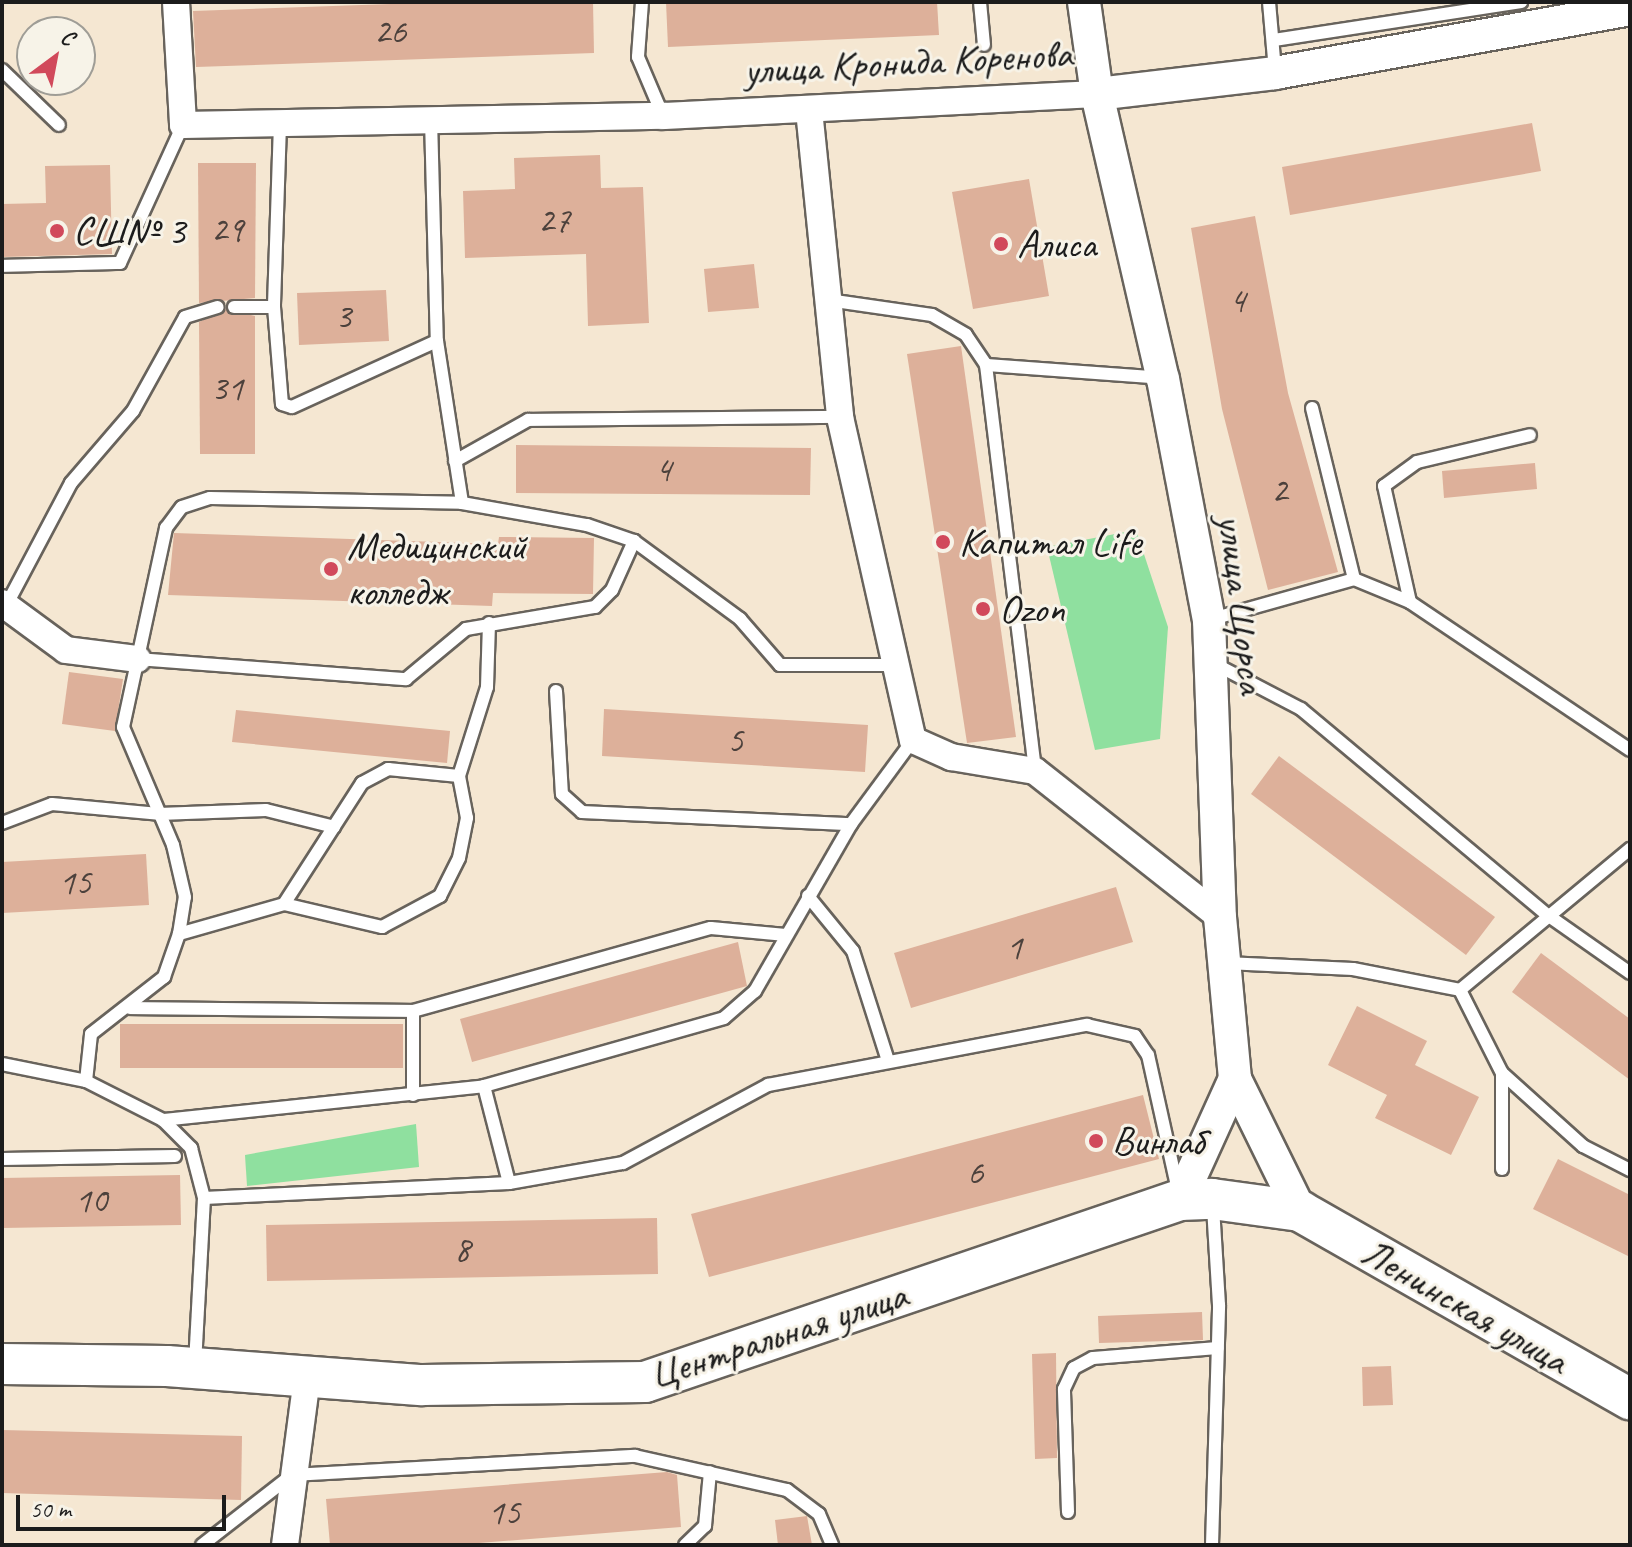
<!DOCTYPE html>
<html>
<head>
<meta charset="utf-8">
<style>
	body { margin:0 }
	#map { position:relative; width:1632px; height:1547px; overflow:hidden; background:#f5e7d2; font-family:Caveat,sans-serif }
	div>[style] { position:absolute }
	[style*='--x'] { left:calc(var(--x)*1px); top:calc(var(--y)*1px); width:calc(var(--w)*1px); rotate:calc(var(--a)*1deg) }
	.green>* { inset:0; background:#8fe09f }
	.building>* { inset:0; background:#ddb09a }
	.roads { filter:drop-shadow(2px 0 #68635c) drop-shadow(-2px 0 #68635c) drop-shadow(0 2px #68635c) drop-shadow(0 -2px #68635c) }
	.service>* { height:12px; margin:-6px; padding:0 6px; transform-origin:6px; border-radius:6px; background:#fff }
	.minor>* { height:26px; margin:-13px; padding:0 13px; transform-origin:13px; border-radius:13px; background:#fff }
	.tertiary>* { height:32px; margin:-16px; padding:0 16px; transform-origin:16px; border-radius:16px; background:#fff }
	.primary>* { height:40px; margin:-20px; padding:0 20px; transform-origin:20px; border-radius:20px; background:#fff }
	.dots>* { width:22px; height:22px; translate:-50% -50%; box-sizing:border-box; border:4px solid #f7f3e8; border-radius:50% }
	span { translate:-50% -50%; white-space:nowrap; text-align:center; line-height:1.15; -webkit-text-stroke:6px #f7f3e8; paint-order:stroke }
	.number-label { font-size:36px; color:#4c413c }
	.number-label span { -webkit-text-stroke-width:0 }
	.street-label { font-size:40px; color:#1c1c1c }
	.poi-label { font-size:40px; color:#1c1c1c }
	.left { translate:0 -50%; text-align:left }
	.frame { position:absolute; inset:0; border:4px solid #1c1c1c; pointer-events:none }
	.north { position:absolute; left:16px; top:16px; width:80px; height:80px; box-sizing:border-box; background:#f7f3e8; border:2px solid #9f9d96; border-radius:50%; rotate:32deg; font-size:22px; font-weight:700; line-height:32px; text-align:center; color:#1c1c1c }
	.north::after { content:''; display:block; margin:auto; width:28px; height:36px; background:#d1495b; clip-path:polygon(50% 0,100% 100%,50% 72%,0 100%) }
	.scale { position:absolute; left:16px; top:1495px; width:210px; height:36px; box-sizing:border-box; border:4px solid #1c1c1c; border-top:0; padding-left:10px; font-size:24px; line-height:28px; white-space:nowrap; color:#1c1c1c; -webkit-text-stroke:6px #f7f3e8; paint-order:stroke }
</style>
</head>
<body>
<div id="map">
	<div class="green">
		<div style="clip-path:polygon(1136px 530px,1168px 627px,1160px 739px,1095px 750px,1047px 547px)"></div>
		<div style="clip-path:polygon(416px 1124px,419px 1167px,247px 1186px,245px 1155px)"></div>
	</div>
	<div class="building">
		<div style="clip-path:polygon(448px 2px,593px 2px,594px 53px,196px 67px,193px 11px)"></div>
		<div style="clip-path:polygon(666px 2px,937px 2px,939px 35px,668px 47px)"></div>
		<div style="clip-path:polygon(1532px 123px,1541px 171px,1290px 215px,1282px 167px)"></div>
		<div style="clip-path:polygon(600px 155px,601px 188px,643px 187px,649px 323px,588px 326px,586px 254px,465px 258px,463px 191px,515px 189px,514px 158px)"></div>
		<div style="clip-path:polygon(198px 163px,256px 163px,255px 298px,199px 303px)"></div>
		<div style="clip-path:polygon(110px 165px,112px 254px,2px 257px,2px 204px,46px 203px,45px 166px)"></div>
		<div style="clip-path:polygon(1029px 179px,1049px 296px,973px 309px,952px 192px)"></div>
		<div style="clip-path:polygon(1255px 216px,1288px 393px,1338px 572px,1268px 590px,1222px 409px,1191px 228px)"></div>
		<div style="clip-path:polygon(754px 264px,759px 308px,708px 312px,704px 269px)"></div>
		<div style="clip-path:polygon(386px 290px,389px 341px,299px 345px,297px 293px)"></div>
		<div style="clip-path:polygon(226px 309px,255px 316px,255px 454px,200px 454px,199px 322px)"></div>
		<div style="clip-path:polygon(961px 346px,1016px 737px,967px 743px,907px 354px)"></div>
		<div style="clip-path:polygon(516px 445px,811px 448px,810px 495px,516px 493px)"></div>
		<div style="clip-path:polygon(1535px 463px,1537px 489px,1444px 498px,1442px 471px)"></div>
		<div style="clip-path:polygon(174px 533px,498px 544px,499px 537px,594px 538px,593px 594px,493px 593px,492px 606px,168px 595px)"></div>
		<div style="clip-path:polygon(69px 672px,123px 679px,115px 731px,62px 724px)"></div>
		<div style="clip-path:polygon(604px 709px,868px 725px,865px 772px,602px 756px)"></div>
		<div style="clip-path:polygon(236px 710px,450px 731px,447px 763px,232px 742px)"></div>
		<div style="clip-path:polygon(1279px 756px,1495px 917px,1466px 955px,1251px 794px)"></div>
		<div style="clip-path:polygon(146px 854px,149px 905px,2px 913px,2px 862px)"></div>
		<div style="clip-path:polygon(1116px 887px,1133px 942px,911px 1008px,894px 953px)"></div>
		<div style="clip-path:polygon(738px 942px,747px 986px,472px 1062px,460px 1019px)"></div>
		<div style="clip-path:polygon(1541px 953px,1630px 1019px,1630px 1080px,1512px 992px)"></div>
		<div style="clip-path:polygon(1357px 1006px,1427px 1041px,1415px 1065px,1479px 1097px,1451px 1155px,1375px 1118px,1387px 1095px,1328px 1065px)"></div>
		<div style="clip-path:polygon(120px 1024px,403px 1024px,403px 1068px,120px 1068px)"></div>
		<div style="clip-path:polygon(1143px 1095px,1159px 1159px,709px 1277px,691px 1214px)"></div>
		<div style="clip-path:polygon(1558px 1159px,1630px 1195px,1630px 1257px,1533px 1209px)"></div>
		<div style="clip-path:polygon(180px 1175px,181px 1225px,2px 1228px,2px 1178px)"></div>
		<div style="clip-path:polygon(657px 1218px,658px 1274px,267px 1281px,266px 1225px)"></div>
		<div style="clip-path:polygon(1202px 1312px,1203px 1340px,1099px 1343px,1098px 1316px)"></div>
		<div style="clip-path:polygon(1056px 1353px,1057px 1458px,1035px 1459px,1032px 1354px)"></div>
		<div style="clip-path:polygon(1391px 1366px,1393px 1405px,1363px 1406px,1362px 1367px)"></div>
		<div style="clip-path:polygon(2px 1430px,242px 1436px,241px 1500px,2px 1493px)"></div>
		<div style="clip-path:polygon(667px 1472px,677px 1475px,681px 1527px,454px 1545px,330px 1545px,326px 1499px)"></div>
		<div style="clip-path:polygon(807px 1516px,812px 1545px,778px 1545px,775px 1520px)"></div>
	</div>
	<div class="roads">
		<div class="service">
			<div style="--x:642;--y:2;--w:55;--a:94.2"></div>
			<div style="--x:638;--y:57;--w:64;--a:67"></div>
			<div style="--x:980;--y:2;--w:43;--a:84.7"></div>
			<div style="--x:1269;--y:2;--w:68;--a:85"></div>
			<div style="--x:1274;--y:40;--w:250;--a:-8.7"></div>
			<div style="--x:2;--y:70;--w:79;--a:44"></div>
			<div style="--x:431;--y:119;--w:222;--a:88.5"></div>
			<div style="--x:437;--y:341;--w:164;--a:81.2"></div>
			<div style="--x:280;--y:124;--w:183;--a:91.9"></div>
			<div style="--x:274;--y:307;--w:97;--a:85.3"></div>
			<div style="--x:282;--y:404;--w:10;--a:17"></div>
			<div style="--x:292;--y:407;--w:159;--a:-24.5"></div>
			<div style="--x:2;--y:266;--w:118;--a:-1.5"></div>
			<div style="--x:120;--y:263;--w:152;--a:-65.5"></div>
			<div style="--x:828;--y:300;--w:105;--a:8.2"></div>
			<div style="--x:932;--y:315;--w:39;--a:30"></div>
			<div style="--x:966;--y:335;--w:36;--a:56"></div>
			<div style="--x:986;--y:365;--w:409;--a:83.1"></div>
			<div style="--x:234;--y:307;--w:40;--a:0"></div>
			<div style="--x:986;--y:365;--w:176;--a:4.2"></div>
			<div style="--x:1312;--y:408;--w:176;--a:76.2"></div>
			<div style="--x:455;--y:461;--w:84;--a:-29.3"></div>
			<div style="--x:528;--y:420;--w:312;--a:-0.6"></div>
			<div style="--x:1410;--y:602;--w:119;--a:-102.6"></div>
			<div style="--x:1384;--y:486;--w:41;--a:-36"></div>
			<div style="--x:1417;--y:462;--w:116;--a:-13.4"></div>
			<div style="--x:7;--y:604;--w:137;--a:-62.1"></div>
			<div style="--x:71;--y:483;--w:95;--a:-49.3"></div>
			<div style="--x:133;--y:411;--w:107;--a:-61"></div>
			<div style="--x:185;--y:317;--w:34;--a:-17"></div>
			<div style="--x:1212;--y:619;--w:148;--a:-15.7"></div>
			<div style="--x:1354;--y:579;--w:61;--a:22.3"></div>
			<div style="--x:1410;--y:602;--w:265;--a:33.9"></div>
			<div style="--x:137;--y:659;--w:270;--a:4.3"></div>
			<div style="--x:406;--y:679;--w:78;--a:-39.8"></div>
			<div style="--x:466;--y:629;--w:131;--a:-9.7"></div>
			<div style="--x:595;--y:607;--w:24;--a:-45"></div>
			<div style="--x:612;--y:590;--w:54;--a:-65.8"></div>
			<div style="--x:1215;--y:664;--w:97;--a:27.6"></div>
			<div style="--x:1301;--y:709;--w:323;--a:39.9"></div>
			<div style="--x:1549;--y:916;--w:99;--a:35.1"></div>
			<div style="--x:556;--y:691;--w:103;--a:86.7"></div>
			<div style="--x:562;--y:794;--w:27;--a:42"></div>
			<div style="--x:582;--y:812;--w:269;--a:2.6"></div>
			<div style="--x:851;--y:824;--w:104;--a:-53.6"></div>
			<div style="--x:2;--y:823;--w:53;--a:-20.8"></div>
			<div style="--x:52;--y:804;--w:107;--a:5.3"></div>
			<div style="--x:159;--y:814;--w:107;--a:-2.1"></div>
			<div style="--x:266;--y:810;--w:70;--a:14"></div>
			<div style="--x:808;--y:896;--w:71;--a:50.7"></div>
			<div style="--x:853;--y:951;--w:115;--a:72.3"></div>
			<div style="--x:284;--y:904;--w:101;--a:13.2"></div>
			<div style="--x:382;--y:927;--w:66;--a:-28.1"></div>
			<div style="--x:440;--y:896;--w:42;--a:-63.4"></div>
			<div style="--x:459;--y:858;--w:41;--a:-78.7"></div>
			<div style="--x:467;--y:818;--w:43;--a:-100.8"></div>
			<div style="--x:179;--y:934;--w:109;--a:-15.9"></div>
			<div style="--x:284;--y:904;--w:144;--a:-57.2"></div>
			<div style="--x:362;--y:783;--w:30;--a:-28"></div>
			<div style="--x:388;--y:769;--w:71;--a:5.6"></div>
			<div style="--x:459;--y:776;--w:93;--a:-72.5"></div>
			<div style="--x:487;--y:687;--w:64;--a:-88.2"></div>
			<div style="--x:1226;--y:963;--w:127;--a:2.7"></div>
			<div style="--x:1353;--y:969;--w:109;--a:11.1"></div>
			<div style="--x:1460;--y:990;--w:221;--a:-39.7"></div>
			<div style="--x:1460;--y:990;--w:93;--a:63.2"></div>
			<div style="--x:1502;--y:1073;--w:96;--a:90"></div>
			<div style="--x:130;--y:1008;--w:283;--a:0.6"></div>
			<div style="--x:413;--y:1011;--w:309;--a:-15.6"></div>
			<div style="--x:711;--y:928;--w:75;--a:5.3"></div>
			<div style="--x:2;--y:1064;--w:86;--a:11.4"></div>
			<div style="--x:86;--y:1081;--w:86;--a:26.9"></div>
			<div style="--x:163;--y:1120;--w:40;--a:45"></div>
			<div style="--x:191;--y:1148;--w:52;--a:75.4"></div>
			<div style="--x:204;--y:1198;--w:164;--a:93.1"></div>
			<div style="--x:1502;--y:1073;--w:109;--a:42"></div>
			<div style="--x:1583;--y:1146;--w:53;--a:27.1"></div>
			<div style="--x:86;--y:1081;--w:47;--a:-83.9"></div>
			<div style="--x:91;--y:1034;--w:93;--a:-38"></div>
			<div style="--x:164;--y:977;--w:46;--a:-70.8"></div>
			<div style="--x:179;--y:934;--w:37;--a:-81"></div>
			<div style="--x:185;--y:897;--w:53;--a:-103"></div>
			<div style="--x:173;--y:845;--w:128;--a:-113"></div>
			<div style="--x:123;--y:727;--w:204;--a:-77.8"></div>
			<div style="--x:166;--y:528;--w:26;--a:-53"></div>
			<div style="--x:182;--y:507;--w:29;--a:-18"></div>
			<div style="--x:210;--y:498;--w:252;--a:1.1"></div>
			<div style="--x:462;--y:503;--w:127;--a:10"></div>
			<div style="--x:587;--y:525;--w:50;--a:18.8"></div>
			<div style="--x:634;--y:541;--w:132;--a:36.3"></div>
			<div style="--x:740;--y:619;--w:61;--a:49"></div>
			<div style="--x:780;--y:665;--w:112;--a:0"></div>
			<div style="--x:484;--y:1086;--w:100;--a:75.5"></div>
			<div style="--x:413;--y:1095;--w:84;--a:-90"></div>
			<div style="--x:163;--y:1120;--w:323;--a:-6"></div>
			<div style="--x:484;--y:1086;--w:249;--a:-15.8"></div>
			<div style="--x:724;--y:1018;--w:41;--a:-41.1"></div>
			<div style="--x:755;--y:991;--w:193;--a:-60.1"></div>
			<div style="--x:2;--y:1159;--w:173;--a:-1"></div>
			<div style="--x:204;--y:1198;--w:305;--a:-2.8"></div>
			<div style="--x:509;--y:1183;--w:116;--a:-10"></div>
			<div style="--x:623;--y:1163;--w:165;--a:-28.3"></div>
			<div style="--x:768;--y:1085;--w:325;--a:-10.7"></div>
			<div style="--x:1087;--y:1025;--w:49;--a:12.9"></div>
			<div style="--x:1135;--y:1036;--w:23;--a:56"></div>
			<div style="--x:1148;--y:1055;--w:138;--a:77.5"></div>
			<div style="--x:1068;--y:1512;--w:123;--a:-91.9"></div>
			<div style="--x:1064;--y:1389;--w:23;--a:-65"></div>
			<div style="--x:1074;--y:1368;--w:21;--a:-28"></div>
			<div style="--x:1093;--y:1358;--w:125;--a:-4.6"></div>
			<div style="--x:202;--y:1545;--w:114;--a:-37.9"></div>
			<div style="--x:292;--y:1475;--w:344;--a:-3.2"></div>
			<div style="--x:635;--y:1456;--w:156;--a:12.6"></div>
			<div style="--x:787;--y:1490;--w:40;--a:37"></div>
			<div style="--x:819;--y:1514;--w:34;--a:67"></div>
			<div style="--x:685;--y:1545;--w:28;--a:-44"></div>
			<div style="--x:705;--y:1526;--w:54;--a:-84.7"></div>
			<div style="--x:1212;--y:1545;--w:240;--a:-88.3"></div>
			<div style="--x:1219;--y:1305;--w:98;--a:-93.5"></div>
		</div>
		<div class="minor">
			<div style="--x:176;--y:2;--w:123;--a:86.7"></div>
			<div style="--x:183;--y:125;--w:480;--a:-1.1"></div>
			<div style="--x:663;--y:116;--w:435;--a:-2.9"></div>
			<div style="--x:809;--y:110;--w:309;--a:84.2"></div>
			<div style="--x:840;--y:417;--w:331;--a:77.3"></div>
			<div style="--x:913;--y:740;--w:42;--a:24.1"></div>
			<div style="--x:951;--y:757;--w:85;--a:9.5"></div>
			<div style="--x:1035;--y:771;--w:236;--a:38.3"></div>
			<div style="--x:2;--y:603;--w:79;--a:36.3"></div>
			<div style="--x:66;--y:650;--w:72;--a:7.2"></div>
			<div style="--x:285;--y:1545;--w:168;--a:-82.5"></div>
		</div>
		<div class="tertiary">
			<div style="--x:1084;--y:2;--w:93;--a:82"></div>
			<div style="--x:1097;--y:94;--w:293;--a:77"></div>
			<div style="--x:1163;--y:379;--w:245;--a:79.2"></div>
			<div style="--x:1209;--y:620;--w:297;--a:87.9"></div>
			<div style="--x:1220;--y:917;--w:163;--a:84.7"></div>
			<div style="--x:1235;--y:1079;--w:147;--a:63.8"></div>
			<div style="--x:1097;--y:94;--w:179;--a:-6.7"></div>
			<div style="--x:1275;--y:73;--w:361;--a:-10.2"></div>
			<div style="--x:1180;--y:1200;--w:133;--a:-65.6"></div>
		</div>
		<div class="primary">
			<div style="--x:2;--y:1364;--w:165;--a:0.7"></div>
			<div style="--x:167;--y:1366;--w:256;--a:4.3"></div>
			<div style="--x:422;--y:1385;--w:223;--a:-0.8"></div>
			<div style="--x:645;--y:1382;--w:565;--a:-18.79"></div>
			<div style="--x:1180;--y:1200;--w:32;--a:-2"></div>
			<div style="--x:1212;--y:1199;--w:89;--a:7.8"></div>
			<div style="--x:1300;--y:1211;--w:380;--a:29.7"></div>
		</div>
	</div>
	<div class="dots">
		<div style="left:57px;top:231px;background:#d1495b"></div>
		<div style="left:1001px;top:244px;background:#d1495b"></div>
		<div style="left:943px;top:542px;background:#d1495b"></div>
		<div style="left:331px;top:569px;background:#d1495b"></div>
		<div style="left:983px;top:609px;background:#d1495b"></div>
		<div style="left:1096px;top:1141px;background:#d1495b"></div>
	</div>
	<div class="number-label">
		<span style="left:390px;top:32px">26</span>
		<span style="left:554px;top:221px">27</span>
		<span style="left:227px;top:230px">29</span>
		<span style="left:1237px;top:301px">4</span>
		<span style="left:343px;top:317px">3</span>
		<span style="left:227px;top:389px">31</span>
		<span style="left:663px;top:470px">4</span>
		<span style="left:1279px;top:491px">2</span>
		<span style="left:735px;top:741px">5</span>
		<span style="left:75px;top:883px">15</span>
		<span style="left:1014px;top:948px">1</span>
		<span style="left:975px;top:1173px">6</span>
		<span style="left:91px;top:1201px">10</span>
		<span style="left:462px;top:1250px">8</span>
		<span style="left:504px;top:1513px">15</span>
	</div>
	<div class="street-label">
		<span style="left:908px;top:62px;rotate:-3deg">улица Кронида Коренова</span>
		<span style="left:1242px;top:604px;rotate:83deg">улица Щорса</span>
		<span style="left:1465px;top:1306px;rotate:30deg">Ленинская улица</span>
		<span style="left:778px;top:1335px;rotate:-18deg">Центральная улица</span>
	</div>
	<div class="poi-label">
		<span class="left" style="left:73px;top:231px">СШ№ 3</span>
		<span class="left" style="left:1017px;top:244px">Алиса</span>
		<span class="left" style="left:959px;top:542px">Капитал Life</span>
		<span class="left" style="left:347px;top:569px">Медицинский<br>колледж</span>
		<span class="left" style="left:999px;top:609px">Ozon</span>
		<span class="left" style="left:1112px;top:1141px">Винлаб</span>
	</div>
	<div class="frame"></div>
	<div class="north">С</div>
	<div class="scale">50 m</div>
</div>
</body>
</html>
